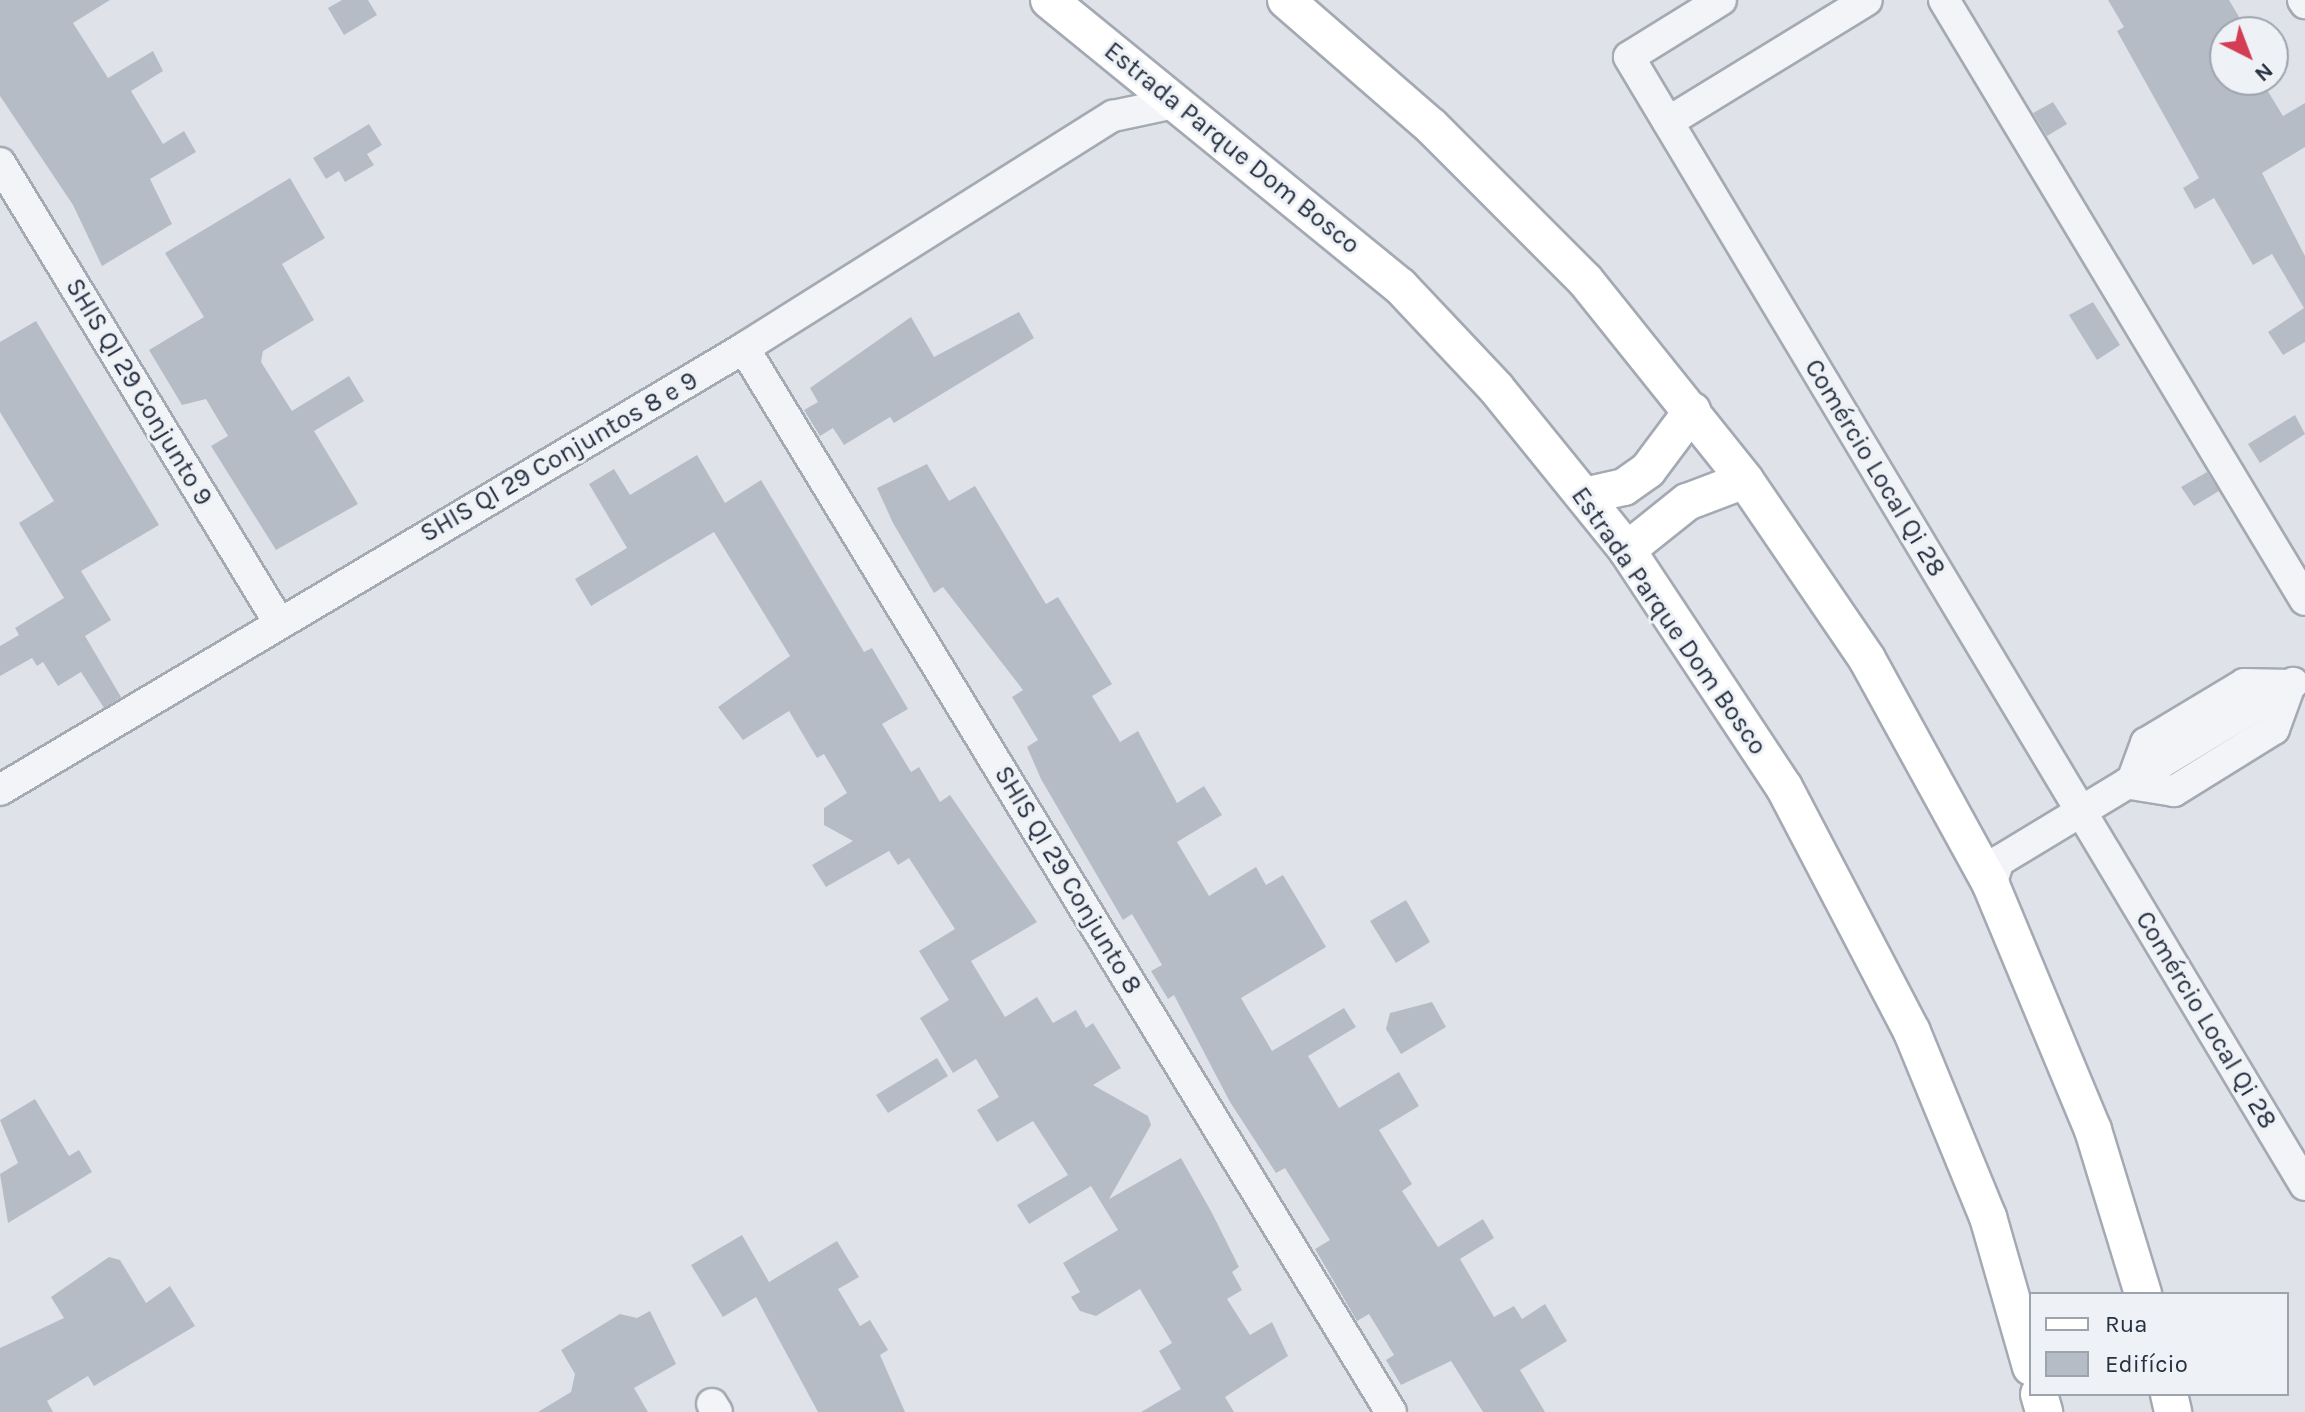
<!DOCTYPE html>
<html>
<head>
<meta charset="utf-8">
<style>
	body { margin:0 }
	#map { position:relative; width:2305px; height:1412px; overflow:hidden; background:#dfe3e9; font-family:Karla,sans-serif }
	div>[style] { position:absolute }
	[style*='--x'] { left:calc(var(--x)*1px); top:calc(var(--y)*1px); width:calc(var(--w)*1px); rotate:calc(var(--a)*1deg) }
	.building>* { inset:0; background:#b6bcc6 }
	.roads { filter:drop-shadow(2px 0 #a4aab3) drop-shadow(-2px 0 #a4aab3) drop-shadow(0 2px #a4aab3) drop-shadow(0 -2px #a4aab3) }
	.minor>* { height:30px; margin:-15px; padding:0 15px; transform-origin:15px; border-radius:15px; background:#f2f4f7 }
	.major>* { height:36px; margin:-18px; padding:0 18px; transform-origin:18px; border-radius:18px; background:#fff }
	span { translate:-50% -50%; white-space:nowrap; text-align:center; line-height:1.15; -webkit-text-stroke:6px #eef2f6; paint-order:stroke }
	.street-label { font-size:26px; color:#273041 }
	.legend { position:absolute; left:2029px; top:1292px; width:260px; height:104px; box-sizing:border-box; background:#eef2f6; border:2px solid #9ea4ae; margin:0; padding:10px 14px; list-style:none; font-size:24px; color:#273041 }
	.legend li { display:flex; align-items:center; gap:16px; height:40px }
	.legend b { width:40px; border:2px solid #9ea4ae }
	.north { position:absolute; left:2209px; top:16px; width:80px; height:80px; box-sizing:border-box; background:#eef2f6; border:2px solid #9ea4ae; border-radius:50%; rotate:138deg; font-size:22px; font-weight:700; line-height:32px; text-align:center; color:#273041 }
	.north::after { content:''; display:block; margin:auto; width:28px; height:36px; background:#d43d54; clip-path:polygon(50% 0,100% 100%,50% 72%,0 100%) }
</style>
</head>
<body>
<div id="map">
	<div class="building">
		<div style="clip-path:polygon(0 0,110px 0,73px 23px,108px 78px,153px 51px,163px 71px,131px 91px,163px 144px,184px 131px,196px 152px,150px 179px,172px 224px,102px 266px,73px 205px,0 96px)"></div>
		<div style="clip-path:polygon(342px 0,368px 0,377px 15px,344px 35px,328px 8px)"></div>
		<div style="clip-path:polygon(2108px 0,2229px 0,2248px 32px,2225px 32px,2225px 80px,2261px 80px,2283px 116px,2305px 103px,2305px 147px,2262px 173px,2305px 256px,2305px 342px,2283px 355px,2268px 332px,2304px 308px,2272px 254px,2253px 265px,2214px 198px,2195px 209px,2183px 188px,2199px 178px,2117px 31px,2124px 27px)"></div>
		<div style="clip-path:polygon(2053px 102px,2067px 124px,2047px 136px,2033px 113px)"></div>
		<div style="clip-path:polygon(369px 124px,382px 145px,367px 154px,374px 165px,345px 182px,339px 171px,326px 179px,313px 158px)"></div>
		<div style="clip-path:polygon(290px 178px,325px 238px,282px 264px,314px 320px,263px 351px,261px 362px,292px 411px,349px 376px,364px 401px,314px 431px,358px 504px,276px 550px,211px 446px,228px 436px,206px 399px,182px 405px,149px 350px,204px 317px,165px 253px)"></div>
		<div style="clip-path:polygon(2093px 302px,2120px 345px,2097px 360px,2069px 315px)"></div>
		<div style="clip-path:polygon(1019px 312px,1034px 338px,894px 423px,890px 417px,844px 445px,833px 428px,820px 436px,804px 410px,818px 402px,810px 388px,911px 317px,934px 357px)"></div>
		<div style="clip-path:polygon(36px 321px,159px 525px,81px 571px,111px 620px,85px 636px,121px 697px,104px 708px,81px 672px,58px 686px,43px 662px,37px 666px,32px 658px,0 676px,0 646px,19px 635px,15px 628px,64px 598px,19px 523px,54px 501px,0 412px,0 342px)"></div>
		<div style="clip-path:polygon(2295px 415px,2305px 434px,2260px 463px,2248px 444px)"></div>
		<div style="clip-path:polygon(697px 455px,725px 503px,761px 480px,864px 652px,872px 648px,908px 709px,882px 724px,911px 772px,919px 767px,940px 802px,950px 795px,1037px 922px,971px 961px,1005px 1017px,1037px 997px,1053px 1023px,1076px 1010px,1086px 1028px,1093px 1023px,1121px 1068px,1093px 1085px,1148px 1116px,1151px 1125px,1109px 1199px,1181px 1158px,1212px 1213px,1239px 1267px,1232px 1272px,1242px 1290px,1227px 1299px,1250px 1335px,1272px 1322px,1288px 1356px,1225px 1397px,1234px 1412px,1141px 1412px,1181px 1389px,1159px 1351px,1172px 1343px,1140px 1289px,1096px 1316px,1080px 1311px,1071px 1297px,1080px 1292px,1063px 1263px,1118px 1230px,1091px 1186px,1029px 1224px,1017px 1205px,1068px 1175px,1033px 1121px,997px 1142px,977px 1110px,999px 1097px,976px 1059px,953px 1073px,920px 1018px,949px 1000px,919px 951px,955px 929px,909px 858px,898px 865px,889px 851px,826px 887px,812px 865px,853px 841px,824px 825px,824px 808px,847px 793px,824px 754px,817px 758px,789px 711px,743px 740px,718px 707px,790px 656px,714px 532px,591px 606px,575px 579px,627px 548px,589px 484px,614px 469px,630px 495px)"></div>
		<div style="clip-path:polygon(927px 464px,949px 501px,975px 486px,1046px 604px,1058px 597px,1112px 684px,1092px 696px,1120px 742px,1138px 731px,1177px 803px,1204px 786px,1222px 815px,1177px 842px,1209px 896px,1256px 867px,1266px 885px,1283px 875px,1326px 947px,1241px 998px,1272px 1051px,1344px 1008px,1356px 1027px,1308px 1056px,1339px 1108px,1399px 1072px,1419px 1106px,1379px 1130px,1412px 1184px,1402px 1191px,1438px 1247px,1483px 1219px,1494px 1238px,1460px 1259px,1494px 1317px,1514px 1306px,1522px 1319px,1545px 1304px,1567px 1341px,1520px 1370px,1545px 1412px,1483px 1412px,1451px 1361px,1401px 1385px,1386px 1360px,1394px 1355px,1369px 1314px,1357px 1321px,1315px 1249px,1330px 1240px,1285px 1168px,1276px 1173px,1230px 1102px,1174px 995px,1168px 999px,1151px 971px,1162px 965px,1132px 914px,1123px 920px,1041px 779px,1027px 747px,1038px 740px,1012px 697px,1023px 690px,943px 587px,934px 593px,893px 523px,877px 488px)"></div>
		<div style="clip-path:polygon(2207px 472px,2219px 491px,2194px 506px,2181px 487px)"></div>
		<div style="clip-path:polygon(1406px 900px,1430px 942px,1396px 963px,1370px 921px)"></div>
		<div style="clip-path:polygon(1432px 1002px,1446px 1027px,1401px 1054px,1386px 1029px,1390px 1013px)"></div>
		<div style="clip-path:polygon(937px 1058px,948px 1076px,888px 1113px,876px 1095px)"></div>
		<div style="clip-path:polygon(35px 1099px,69px 1156px,79px 1150px,92px 1172px,8px 1223px,0 1174px,18px 1163px,0 1120px)"></div>
		<div style="clip-path:polygon(742px 1235px,769px 1282px,837px 1241px,859px 1277px,838px 1289px,860px 1326px,870px 1320px,888px 1350px,880px 1355px,905px 1412px,818px 1412px,756px 1297px,723px 1317px,691px 1265px)"></div>
		<div style="clip-path:polygon(109px 1257px,120px 1260px,146px 1303px,170px 1286px,195px 1326px,94px 1386px,88px 1376px,47px 1401px,53px 1412px,0 1412px,0 1348px,64px 1318px,51px 1297px)"></div>
		<div style="clip-path:polygon(650px 1311px,676px 1364px,634px 1388px,648px 1412px,538px 1412px,571px 1392px,575px 1374px,561px 1350px,620px 1314px,637px 1318px)"></div>
	</div>
	<div class="roads">
		<div class="minor">
			<div style="--x:1721;--y:0;--w:108;--a:148.2"></div>
			<div style="--x:1629;--y:57;--w:1315;--a:59.07"></div>
			<div style="--x:1944;--y:0;--w:700;--a:58.97"></div>
			<div style="--x:2303;--y:0;--w:4;--a:56"></div>
			<div style="--x:1668;--y:122;--w:233;--a:-31.5"></div>
			<div style="--x:0;--y:163;--w:536;--a:58.74"></div>
			<div style="--x:744;--y:348;--w:1245;--a:58.7"></div>
			<div style="--x:2244;--y:684;--w:46;--a:1.2"></div>
			<div style="--x:2290;--y:685;--w:47;--a:110"></div>
			<div style="--x:2274;--y:729;--w:118;--a:148.2"></div>
			<div style="--x:2174;--y:791;--w:44;--a:-170.8"></div>
			<div style="--x:2131;--y:784;--w:44;--a:-69.9"></div>
			<div style="--x:2146;--y:743;--w:114;--a:-31"></div>
			<div style="--x:0;--y:790;--w:865;--a:-30.71"></div>
			<div style="--x:744;--y:348;--w:436;--a:-32.2"></div>
			<div style="--x:1113;--y:116;--w:67;--a:-12"></div>
			<div style="--x:1991;--y:885;--w:25;--a:-72"></div>
			<div style="--x:1999;--y:861;--w:344;--a:-31.2"></div>
			<div style="--x:712;--y:1404;--w:9;--a:58"></div>
		</div>
		<div class="major">
			<div style="--x:1049;--y:0;--w:453;--a:39.2"></div>
			<div style="--x:1400;--y:286;--w:140;--a:46.7"></div>
			<div style="--x:1496;--y:388;--w:208;--a:51"></div>
			<div style="--x:1627;--y:550;--w:284;--a:56.5"></div>
			<div style="--x:1784;--y:787;--w:276;--a:62.4"></div>
			<div style="--x:1912;--y:1032;--w:200;--a:67.7"></div>
			<div style="--x:1988;--y:1217;--w:156;--a:74"></div>
			<div style="--x:1286;--y:0;--w:192;--a:41"></div>
			<div style="--x:1431;--y:126;--w:218;--a:45"></div>
			<div style="--x:1585;--y:280;--w:256;--a:51.3"></div>
			<div style="--x:1745;--y:480;--w:217;--a:55.7"></div>
			<div style="--x:1867;--y:659;--w:258;--a:61.2"></div>
			<div style="--x:1991;--y:885;--w:265;--a:67.4"></div>
			<div style="--x:2093;--y:1130;--w:171;--a:73"></div>
			<div style="--x:1584;--y:496;--w:41;--a:-12.7"></div>
			<div style="--x:1624;--y:487;--w:29;--a:-35"></div>
			<div style="--x:1648;--y:470;--w:74;--a:-53.3"></div>
			<div style="--x:1627;--y:550;--w:77;--a:-38.7"></div>
			<div style="--x:1687;--y:502;--w:62;--a:-20.8"></div>
			<div style="--x:2039;--y:1394;--w:19;--a:74"></div>
			<div style="--x:2169;--y:1394;--w:18;--a:77"></div>
		</div>
	</div>
	<div class="street-label">
		<span style="left:1232px;top:148px;rotate:39deg">Estrada Parque Dom Bosco</span>
		<span style="left:139px;top:392px;rotate:59deg">SHIS QI 29 Conjunto 9</span>
		<span style="left:559px;top:457px;rotate:-30deg">SHIS QI 29 Conjuntos 8 e 9</span>
		<span style="left:1875px;top:468px;rotate:59deg">Comércio Local Qi 28</span>
		<span style="left:1669px;top:621px;rotate:55deg">Estrada Parque Dom Bosco</span>
		<span style="left:1068px;top:880px;rotate:59deg">SHIS QI 29 Conjunto 8</span>
		<span style="left:2206px;top:1020px;rotate:59deg">Comércio Local Qi 28</span>
	</div>
	<ul class="legend">
	<li><b style="height:10px;background:#fff"></b>Rua</li>
	<li><b style="height:22px;background:#b6bcc6"></b>Edifício</li>
	</ul>
	<div class="north">N</div>
</div>
</body>
</html>
